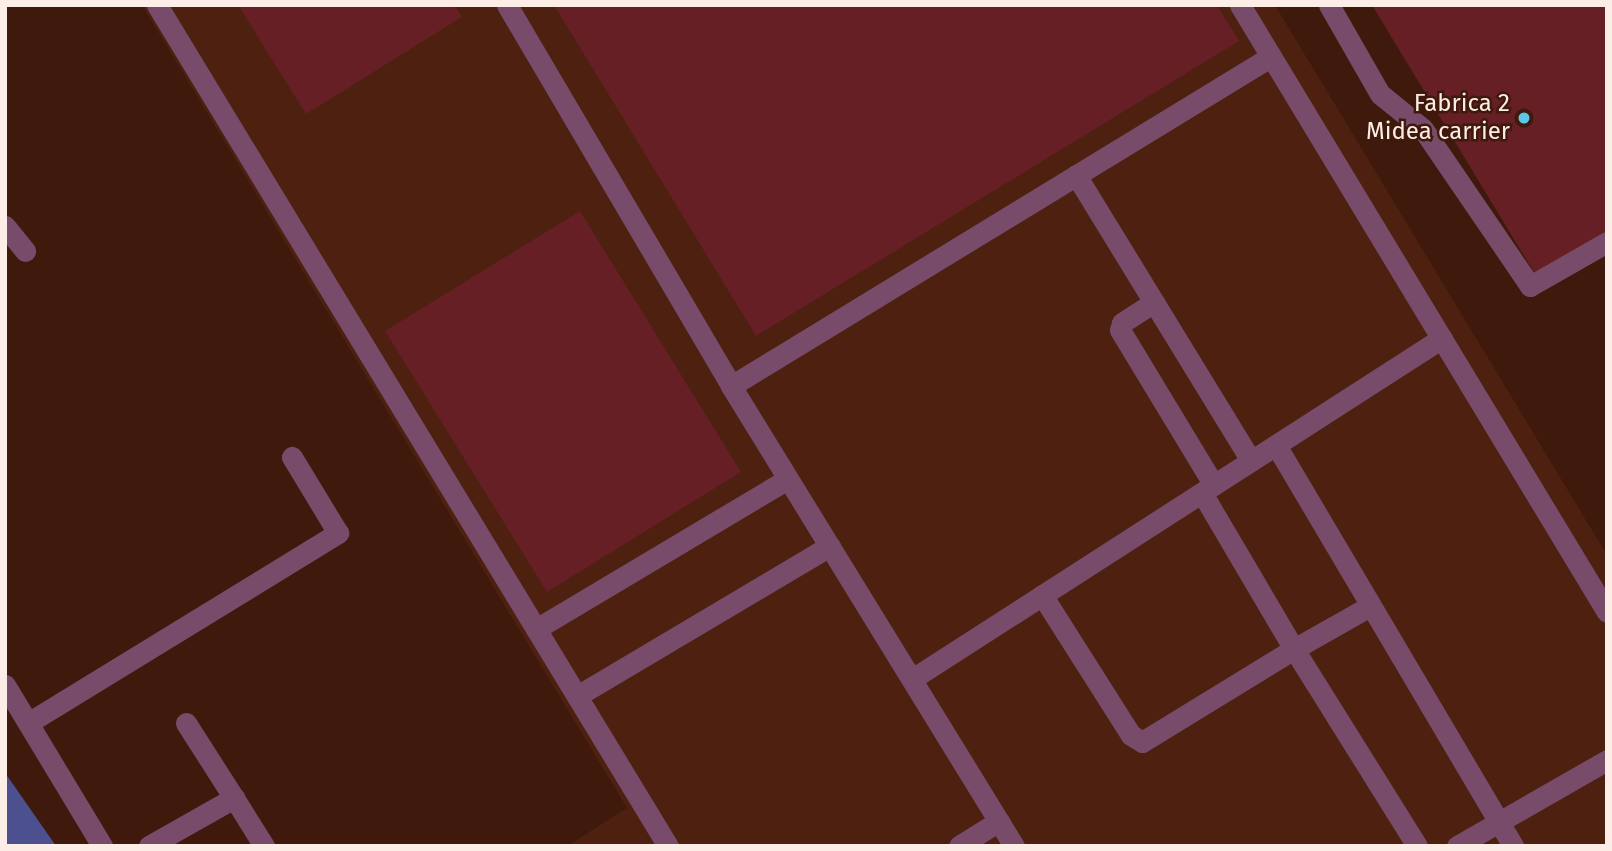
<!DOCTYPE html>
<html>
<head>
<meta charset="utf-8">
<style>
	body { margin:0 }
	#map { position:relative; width:1612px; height:851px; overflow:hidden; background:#3f190b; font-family:"Fira Sans",sans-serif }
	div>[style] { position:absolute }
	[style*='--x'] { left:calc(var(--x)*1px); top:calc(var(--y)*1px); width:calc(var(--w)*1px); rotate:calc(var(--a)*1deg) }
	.built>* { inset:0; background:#4d2010 }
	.forest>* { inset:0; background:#4d508f }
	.building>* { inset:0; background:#661f24 }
	.minor>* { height:21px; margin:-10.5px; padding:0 10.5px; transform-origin:10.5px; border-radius:10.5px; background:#774b69 }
	.dots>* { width:19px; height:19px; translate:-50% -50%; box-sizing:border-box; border:4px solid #3f190b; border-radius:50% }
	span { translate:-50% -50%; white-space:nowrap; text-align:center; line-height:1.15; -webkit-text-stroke:5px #3f190b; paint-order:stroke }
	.poi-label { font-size:24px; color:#fdede7 }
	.right { translate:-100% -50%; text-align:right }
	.frame { position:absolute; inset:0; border:7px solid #fdede7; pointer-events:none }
</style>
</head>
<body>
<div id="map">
	<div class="built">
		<div style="clip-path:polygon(142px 5px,1275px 5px,1607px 555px,1607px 846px,567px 846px,627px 808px)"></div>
	</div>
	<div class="forest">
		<div style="clip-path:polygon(5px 774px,8px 777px,56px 846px,5px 846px)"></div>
	</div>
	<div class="building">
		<div style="clip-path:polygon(238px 5px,454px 5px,462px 17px,306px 114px)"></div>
		<div style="clip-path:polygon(554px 5px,1217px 5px,1239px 41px,756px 336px)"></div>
		<div style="clip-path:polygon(1372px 5px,1607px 5px,1607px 231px,1535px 274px)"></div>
		<div style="clip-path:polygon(580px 211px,741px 472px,547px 592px,385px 331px)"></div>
	</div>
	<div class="minor">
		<div style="--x:157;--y:5;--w:984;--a:58.72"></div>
		<div style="--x:507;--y:5;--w:442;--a:59.5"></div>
		<div style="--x:731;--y:386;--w:540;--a:58.4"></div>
		<div style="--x:1240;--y:5;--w:709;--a:58.84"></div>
		<div style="--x:1329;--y:5;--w:103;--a:60.2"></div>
		<div style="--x:1380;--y:94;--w:55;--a:39.1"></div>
		<div style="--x:1423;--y:129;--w:190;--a:55.7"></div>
		<div style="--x:1530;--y:286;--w:89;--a:-29.7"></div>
		<div style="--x:1076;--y:175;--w:335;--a:58.5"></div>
		<div style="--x:5;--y:226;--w:32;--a:51"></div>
		<div style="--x:1154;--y:302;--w:38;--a:147"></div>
		<div style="--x:1122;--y:323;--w:7;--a:106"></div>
		<div style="--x:1120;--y:330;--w:181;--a:58.8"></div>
		<div style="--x:731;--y:386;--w:631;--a:-31.4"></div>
		<div style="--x:1276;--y:445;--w:466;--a:59.4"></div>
		<div style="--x:1202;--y:493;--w:181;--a:59.5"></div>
		<div style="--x:1294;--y:649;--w:87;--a:-29.5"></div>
		<div style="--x:1042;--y:595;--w:166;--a:57.6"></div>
		<div style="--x:1131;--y:735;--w:13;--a:32"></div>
		<div style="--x:1142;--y:742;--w:178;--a:-31.5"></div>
		<div style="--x:1294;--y:649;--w:232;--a:58"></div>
		<div style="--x:536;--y:629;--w:293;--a:-30.8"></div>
		<div style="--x:912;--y:679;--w:630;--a:-32.76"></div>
		<div style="--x:5;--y:685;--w:188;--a:58.9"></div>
		<div style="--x:577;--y:696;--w:294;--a:-30.7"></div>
		<div style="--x:28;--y:723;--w:364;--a:-31.5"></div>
		<div style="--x:338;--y:533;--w:89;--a:-121.2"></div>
		<div style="--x:186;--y:723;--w:89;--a:57.4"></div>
		<div style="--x:149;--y:846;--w:98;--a:-29.5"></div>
		<div style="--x:234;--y:798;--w:57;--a:58"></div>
		<div style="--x:959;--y:846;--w:47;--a:-32"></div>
		<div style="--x:1457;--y:846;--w:173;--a:-29.8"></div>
	</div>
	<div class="dots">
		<div style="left:1524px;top:118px;background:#5bc8e7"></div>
	</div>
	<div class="poi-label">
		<span class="right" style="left:1510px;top:118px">Fabrica 2<br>Midea carrier</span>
	</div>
	<div class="frame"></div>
</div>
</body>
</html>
